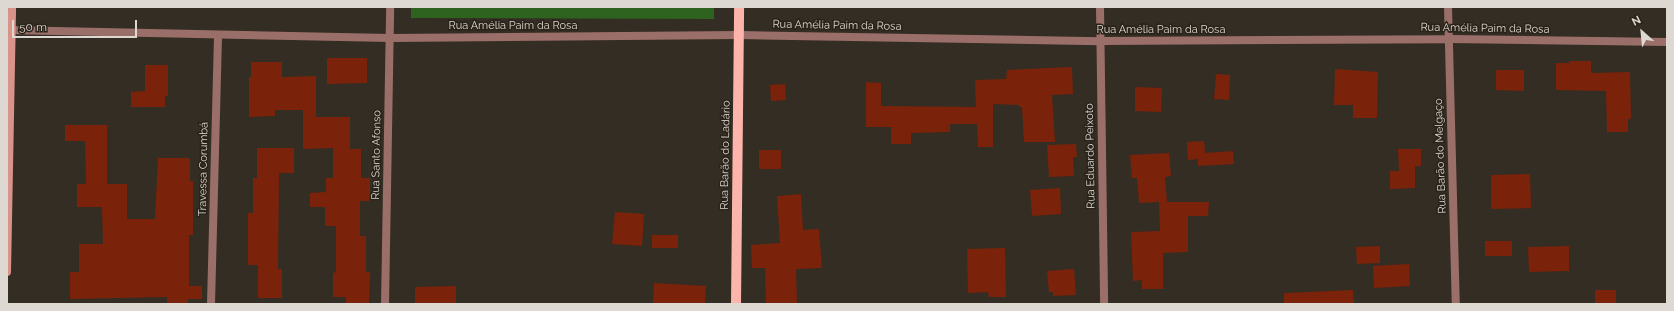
<!DOCTYPE html>
<html>
<head>
<meta charset="utf-8">
<style>
	body { margin:0 }
	#map { position:relative; width:1674px; height:311px; overflow:hidden; background:#342d23; font-family:Raleway,sans-serif }
	div>[style] { position:absolute }
	[style*='--x'] { left:calc(var(--x)*1px); top:calc(var(--y)*1px); width:calc(var(--w)*1px); rotate:calc(var(--a)*1deg) }
	.green>* { inset:0; background:#2e621f }
	.building>* { inset:0; background:#7b220a }
	.street>* { height:8px; margin:-4px; padding:0 4px; transform-origin:4px; border-radius:4px; background:#9b6f69 }
	.secondary>* { height:8px; margin:-4px; padding:0 4px; transform-origin:4px; border-radius:4px; background:#d9938a }
	.primary>* { height:10px; margin:-5px; padding:0 5px; transform-origin:5px; border-radius:5px; background:#fdb5ab }
	span { translate:-50% -50%; white-space:nowrap; text-align:center; line-height:1.15; -webkit-text-stroke:3px #2a2319; paint-order:stroke }
	.street-label { font-size:11px; color:#ddd8d2 }
	.frame { position:absolute; inset:0; border:8px solid #ddd8d2; pointer-events:none }
	.north { position:absolute; left:1622px; top:12px; width:40px; height:40px; -webkit-text-stroke:3px #2a2319; paint-order:stroke; rotate:333deg; font-size:11px; font-weight:700; line-height:16px; text-align:center; color:#ddd8d2 }
	.north::after { content:''; display:block; margin:auto; width:14px; height:18px; background:#ddd8d2; clip-path:polygon(50% 0,100% 100%,50% 72%,0 100%) }
	.scale { position:absolute; left:12px; top:20px; width:125px; height:18px; box-sizing:border-box; border:2px solid #ddd8d2; border-top:0; padding-left:5px; font-size:12px; line-height:14px; white-space:nowrap; color:#ddd8d2; -webkit-text-stroke:3px #2a2319; paint-order:stroke }
</style>
</head>
<body>
<div id="map">
	<div class="green">
		<div style="clip-path:polygon(411px 7px,714px 7px,714px 19px,411px 18px)"></div>
	</div>
	<div class="building">
		<div style="clip-path:polygon(327px 58px,367px 58px,367px 83px,327px 84px)"></div>
		<div style="clip-path:polygon(1569px 61px,1591px 61px,1591px 73px,1630px 72px,1631px 119px,1628px 119px,1628px 132px,1607px 132px,1606px 91px,1556px 90px,1556px 63px,1569px 63px)"></div>
		<div style="clip-path:polygon(251px 62px,282px 62px,282px 77px,316px 76px,316px 117px,350px 117px,350px 149px,361px 149px,361px 178px,370px 178px,370px 201px,360px 201px,360px 236px,366px 236px,366px 272px,370px 272px,369px 304px,346px 304px,346px 297px,333px 297px,333px 273px,336px 272px,336px 226px,325px 226px,325px 207px,310px 207px,310px 193px,326px 192px,326px 178px,333px 178px,333px 148px,303px 149px,303px 110px,275px 110px,275px 116px,249px 117px,249px 77px,251px 77px)"></div>
		<div style="clip-path:polygon(145px 65px,168px 65px,168px 96px,165px 96px,165px 107px,131px 107px,131px 92px,145px 91px)"></div>
		<div style="clip-path:polygon(1072px 67px,1073px 94px,1052px 95px,1055px 142px,1024px 142px,1022px 107px,1019px 107px,1019px 105px,993px 104px,993px 147px,978px 147px,977px 124px,950px 124px,950px 132px,911px 133px,911px 144px,891px 144px,891px 127px,866px 127px,866px 82px,881px 83px,881px 106px,976px 107px,975px 80px,1006px 79px,1007px 70px)"></div>
		<div style="clip-path:polygon(1335px 69px,1378px 72px,1377px 118px,1353px 118px,1353px 105px,1334px 105px)"></div>
		<div style="clip-path:polygon(1496px 70px,1524px 70px,1524px 91px,1496px 90px)"></div>
		<div style="clip-path:polygon(1216px 74px,1230px 75px,1229px 100px,1214px 99px)"></div>
		<div style="clip-path:polygon(785px 84px,786px 100px,771px 101px,770px 85px)"></div>
		<div style="clip-path:polygon(1135px 87px,1162px 88px,1161px 112px,1135px 111px)"></div>
		<div style="clip-path:polygon(65px 125px,107px 125px,107px 184px,127px 184px,127px 219px,155px 219px,158px 158px,190px 158px,190px 181px,193px 181px,193px 235px,189px 235px,189px 286px,202px 286px,202px 299px,188px 299px,188px 304px,167px 304px,167px 297px,70px 299px,70px 272px,79px 272px,79px 244px,103px 244px,102px 207px,77px 207px,77px 184px,86px 184px,85px 141px,65px 141px)"></div>
		<div style="clip-path:polygon(1204px 141px,1205px 153px,1233px 151px,1234px 164px,1198px 166px,1198px 159px,1188px 160px,1187px 142px)"></div>
		<div style="clip-path:polygon(1076px 144px,1077px 157px,1073px 157px,1074px 176px,1049px 177px,1047px 145px)"></div>
		<div style="clip-path:polygon(257px 148px,294px 148px,294px 173px,279px 173px,278px 269px,282px 269px,282px 298px,258px 298px,258px 265px,248px 265px,248px 213px,253px 213px,253px 178px,257px 178px)"></div>
		<div style="clip-path:polygon(1398px 149px,1421px 149px,1421px 166px,1415px 166px,1415px 188px,1390px 189px,1390px 171px,1399px 171px)"></div>
		<div style="clip-path:polygon(759px 150px,781px 150px,781px 169px,759px 169px)"></div>
		<div style="clip-path:polygon(1169px 153px,1171px 176px,1165px 177px,1167px 202px,1161px 202px,1209px 202px,1208px 216px,1188px 216px,1188px 252px,1163px 253px,1163px 289px,1142px 289px,1142px 280px,1133px 281px,1131px 232px,1160px 231px,1159px 202px,1139px 203px,1137px 178px,1132px 178px,1130px 155px)"></div>
		<div style="clip-path:polygon(1530px 174px,1531px 208px,1491px 209px,1491px 175px)"></div>
		<div style="clip-path:polygon(1060px 188px,1061px 214px,1032px 216px,1030px 190px)"></div>
		<div style="clip-path:polygon(801px 194px,803px 230px,819px 229px,822px 268px,796px 269px,797px 304px,766px 304px,765px 268px,752px 268px,751px 245px,780px 243px,777px 196px)"></div>
		<div style="clip-path:polygon(615px 212px,644px 214px,642px 246px,612px 244px)"></div>
		<div style="clip-path:polygon(652px 235px,678px 235px,678px 248px,652px 248px)"></div>
		<div style="clip-path:polygon(1485px 241px,1512px 241px,1512px 256px,1485px 256px)"></div>
		<div style="clip-path:polygon(1380px 246px,1380px 263px,1357px 264px,1356px 247px)"></div>
		<div style="clip-path:polygon(1569px 246px,1569px 271px,1529px 272px,1528px 247px)"></div>
		<div style="clip-path:polygon(1005px 248px,1006px 297px,989px 297px,988px 292px,968px 293px,967px 249px)"></div>
		<div style="clip-path:polygon(1409px 264px,1410px 286px,1374px 288px,1373px 266px)"></div>
		<div style="clip-path:polygon(1074px 269px,1076px 295px,1053px 296px,1053px 292px,1049px 292px,1047px 271px)"></div>
		<div style="clip-path:polygon(654px 283px,706px 286px,705px 304px,653px 304px)"></div>
		<div style="clip-path:polygon(456px 286px,456px 304px,415px 304px,415px 287px)"></div>
		<div style="clip-path:polygon(1353px 290px,1354px 304px,1284px 304px,1284px 293px)"></div>
		<div style="clip-path:polygon(1595px 290px,1616px 290px,1616px 304px,1595px 304px)"></div>
	</div>
	<div class="street">
		<div style="--x:1100;--y:7;--w:297;--a:89.2"></div>
		<div style="--x:1448;--y:7;--w:297;--a:88.5"></div>
		<div style="--x:7;--y:30;--w:383;--a:1.2"></div>
		<div style="--x:390;--y:38;--w:349;--a:-0.5"></div>
		<div style="--x:739;--y:35;--w:361;--a:1"></div>
		<div style="--x:1100;--y:41;--w:349;--a:-0.3"></div>
		<div style="--x:1449;--y:39;--w:218;--a:0.8"></div>
		<div style="--x:211;--y:304;--w:269;--a:-88.5"></div>
		<div style="--x:385;--y:304;--w:297;--a:-89"></div>
	</div>
	<div class="secondary">
		<div style="--x:7;--y:272;--w:265;--a:-88.9"></div>
	</div>
	<div class="primary">
		<div style="--x:736;--y:304;--w:297;--a:-89.4"></div>
	</div>
	<div class="street-label">
		<span style="left:513px;top:26px">Rua Amélia Paim da Rosa</span>
		<span style="left:837px;top:26px;rotate:1deg">Rua Amélia Paim da Rosa</span>
		<span style="left:1485px;top:29px;rotate:1deg">Rua Amélia Paim da Rosa</span>
		<span style="left:1161px;top:30px">Rua Amélia Paim da Rosa</span>
		<span style="left:377px;top:155px;rotate:-89deg">Rua Santo Afonso</span>
		<span style="left:726px;top:155px;rotate:-89deg">Rua Barão do Ladário</span>
		<span style="left:1091px;top:156px;rotate:-91deg">Rua Eduardo Peixoto</span>
		<span style="left:1441px;top:156px;rotate:-92deg">Rua Barão do Melgaço</span>
		<span style="left:204px;top:169px;rotate:-89deg">Travessa Corumbá</span>
	</div>
	<div class="frame"></div>
	<div class="north">N</div>
	<div class="scale">50 m</div>
</div>
</body>
</html>
